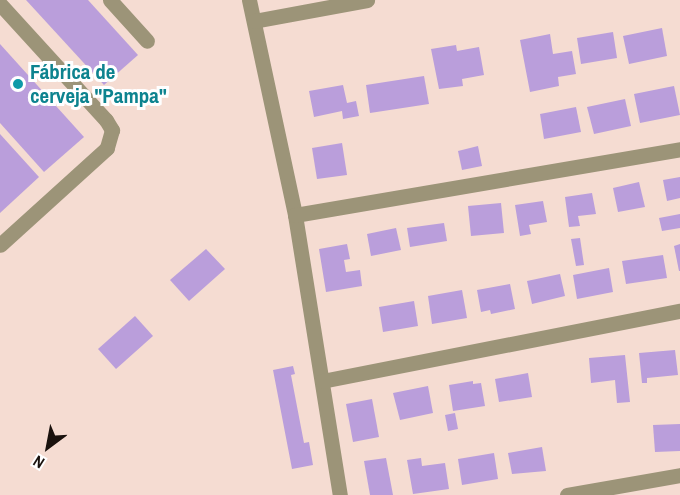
<!DOCTYPE html>
<html>
<head>
<meta charset="utf-8">
<style>
	body { margin:0 }
	#map { position:relative; width:680px; height:495px; overflow:hidden; background:#f5dcd2; font-family:"Archivo Narrow",sans-serif }
	div>[style] { position:absolute }
	[style*='--x'] { left:calc(var(--x)*1px); top:calc(var(--y)*1px); width:calc(var(--w)*1px); rotate:calc(var(--a)*1deg) }
	.building>* { inset:0; background:#ba9edb }
	.minor>* { height:15px; margin:-7.5px; padding:0 7.5px; transform-origin:7.5px; border-radius:7.5px; background:#9c9478 }
	.dots>* { width:16px; height:16px; translate:-50% -50%; box-sizing:border-box; border:3px solid #fff; border-radius:50% }
	span { translate:-50% -50%; white-space:nowrap; text-align:center; line-height:1.15; -webkit-text-stroke:6px #fff; paint-order:stroke }
	.culture-label { font-size:21px; color:#0d838f; font-weight:700 }
	.left { translate:0 -50%; text-align:left }
	.north { position:absolute; left:18px; top:417px; width:60px; height:60px; -webkit-text-stroke:4px #fff; paint-order:stroke; rotate:212deg; font-size:16px; font-weight:700; line-height:24px; text-align:center; color:#1a120e }
	.north::after { content:''; display:block; margin:auto; width:21px; height:27px; background:#1a120e; clip-path:polygon(50% 0,100% 100%,50% 72%,0 100%) }
</style>
</head>
<body>
<div id="map">
	<div class="building">
		<div style="clip-path:polygon(26px 0,88px 0,138px 55px,104px 85px)"></div>
		<div style="clip-path:polygon(662px 28px,667px 56px,629px 64px,623px 36px)"></div>
		<div style="clip-path:polygon(613px 32px,617px 58px,581px 64px,577px 38px)"></div>
		<div style="clip-path:polygon(550px 34px,553px 54px,572px 51px,576px 74px,558px 77px,559px 86px,530px 92px,520px 40px)"></div>
		<div style="clip-path:polygon(0 44px,84px 137px,44px 172px,0 123px)"></div>
		<div style="clip-path:polygon(456px 45px,457px 51px,479px 47px,484px 75px,462px 79px,463px 86px,439px 89px,431px 49px)"></div>
		<div style="clip-path:polygon(424px 76px,429px 104px,370px 113px,366px 85px)"></div>
		<div style="clip-path:polygon(343px 85px,347px 103px,356px 101px,359px 116px,343px 119px,342px 111px,314px 117px,309px 91px)"></div>
		<div style="clip-path:polygon(674px 86px,680px 115px,640px 123px,634px 94px)"></div>
		<div style="clip-path:polygon(625px 99px,631px 126px,594px 134px,587px 107px)"></div>
		<div style="clip-path:polygon(576px 107px,581px 132px,544px 139px,540px 114px)"></div>
		<div style="clip-path:polygon(0 134px,39px 177px,0 213px)"></div>
		<div style="clip-path:polygon(342px 143px,347px 175px,317px 179px,312px 148px)"></div>
		<div style="clip-path:polygon(478px 146px,482px 166px,462px 170px,458px 151px)"></div>
		<div style="clip-path:polygon(680px 177px,680px 198px,667px 201px,663px 180px)"></div>
		<div style="clip-path:polygon(639px 182px,645px 207px,618px 212px,613px 188px)"></div>
		<div style="clip-path:polygon(592px 193px,596px 214px,578px 216px,580px 226px,569px 227px,565px 197px)"></div>
		<div style="clip-path:polygon(543px 201px,547px 222px,529px 225px,531px 234px,520px 236px,515px 205px)"></div>
		<div style="clip-path:polygon(501px 203px,504px 233px,471px 236px,468px 206px)"></div>
		<div style="clip-path:polygon(680px 214px,680px 228px,662px 231px,659px 218px)"></div>
		<div style="clip-path:polygon(444px 223px,447px 241px,410px 247px,407px 228px)"></div>
		<div style="clip-path:polygon(396px 228px,401px 250px,371px 256px,367px 234px)"></div>
		<div style="clip-path:polygon(580px 238px,584px 265px,576px 266px,571px 239px)"></div>
		<div style="clip-path:polygon(347px 244px,350px 259px,344px 260px,346px 272px,360px 270px,362px 286px,326px 292px,319px 249px)"></div>
		<div style="clip-path:polygon(680px 244px,680px 271px,679px 271px,674px 246px)"></div>
		<div style="clip-path:polygon(206px 249px,225px 269px,189px 301px,170px 280px)"></div>
		<div style="clip-path:polygon(663px 255px,667px 278px,626px 284px,622px 261px)"></div>
		<div style="clip-path:polygon(609px 268px,613px 292px,577px 299px,573px 275px)"></div>
		<div style="clip-path:polygon(560px 274px,565px 296px,532px 304px,527px 281px)"></div>
		<div style="clip-path:polygon(510px 284px,515px 309px,491px 314px,490px 310px,481px 312px,477px 290px)"></div>
		<div style="clip-path:polygon(462px 290px,467px 318px,432px 324px,428px 296px)"></div>
		<div style="clip-path:polygon(414px 301px,418px 326px,383px 332px,379px 307px)"></div>
		<div style="clip-path:polygon(135px 316px,153px 336px,116px 369px,98px 349px)"></div>
		<div style="clip-path:polygon(675px 350px,678px 375px,647px 378px,647px 383px,642px 383px,639px 353px)"></div>
		<div style="clip-path:polygon(625px 355px,630px 402px,617px 403px,615px 380px,591px 383px,589px 358px)"></div>
		<div style="clip-path:polygon(293px 366px,295px 374px,291px 375px,304px 443px,309px 442px,313px 465px,292px 469px,273px 370px)"></div>
		<div style="clip-path:polygon(528px 373px,532px 397px,499px 402px,495px 379px)"></div>
		<div style="clip-path:polygon(473px 381px,473px 384px,481px 383px,485px 406px,453px 411px,449px 385px)"></div>
		<div style="clip-path:polygon(428px 386px,433px 413px,400px 420px,393px 393px)"></div>
		<div style="clip-path:polygon(372px 399px,379px 437px,353px 442px,346px 404px)"></div>
		<div style="clip-path:polygon(455px 413px,458px 429px,448px 431px,445px 415px)"></div>
		<div style="clip-path:polygon(680px 424px,680px 451px,655px 452px,653px 425px)"></div>
		<div style="clip-path:polygon(542px 447px,546px 471px,512px 474px,508px 453px)"></div>
		<div style="clip-path:polygon(494px 453px,498px 479px,462px 485px,458px 459px)"></div>
		<div style="clip-path:polygon(386px 458px,393px 495px,370px 495px,364px 461px)"></div>
		<div style="clip-path:polygon(421px 458px,422px 466px,445px 463px,449px 489px,413px 494px,407px 460px)"></div>
	</div>
	<div class="minor">
		<div style="--x:110;--y:0;--w:55;--a:47.9"></div>
		<div style="--x:249;--y:0;--w:220;--a:77.9"></div>
		<div style="--x:295;--y:215;--w:284;--a:80.9"></div>
		<div style="--x:0;--y:4;--w:157;--a:47.6"></div>
		<div style="--x:106;--y:120;--w:12;--a:59"></div>
		<div style="--x:112;--y:130;--w:19;--a:106"></div>
		<div style="--x:107;--y:148;--w:144;--a:137.8"></div>
		<div style="--x:254;--y:21;--w:115;--a:-10.5"></div>
		<div style="--x:295;--y:215;--w:391;--a:-9.7"></div>
		<div style="--x:322;--y:381;--w:365;--a:-11.1"></div>
		<div style="--x:567;--y:495;--w:115;--a:-10"></div>
	</div>
	<div class="dots">
		<div style="left:18px;top:84px;background:#0f9aa8"></div>
	</div>
	<div class="culture-label">
		<span class="left" style="left:30px;top:84px">Fábrica de<br>cerveja "Pampa"</span>
	</div>
	<div class="north">N</div>
</div>
</body>
</html>
